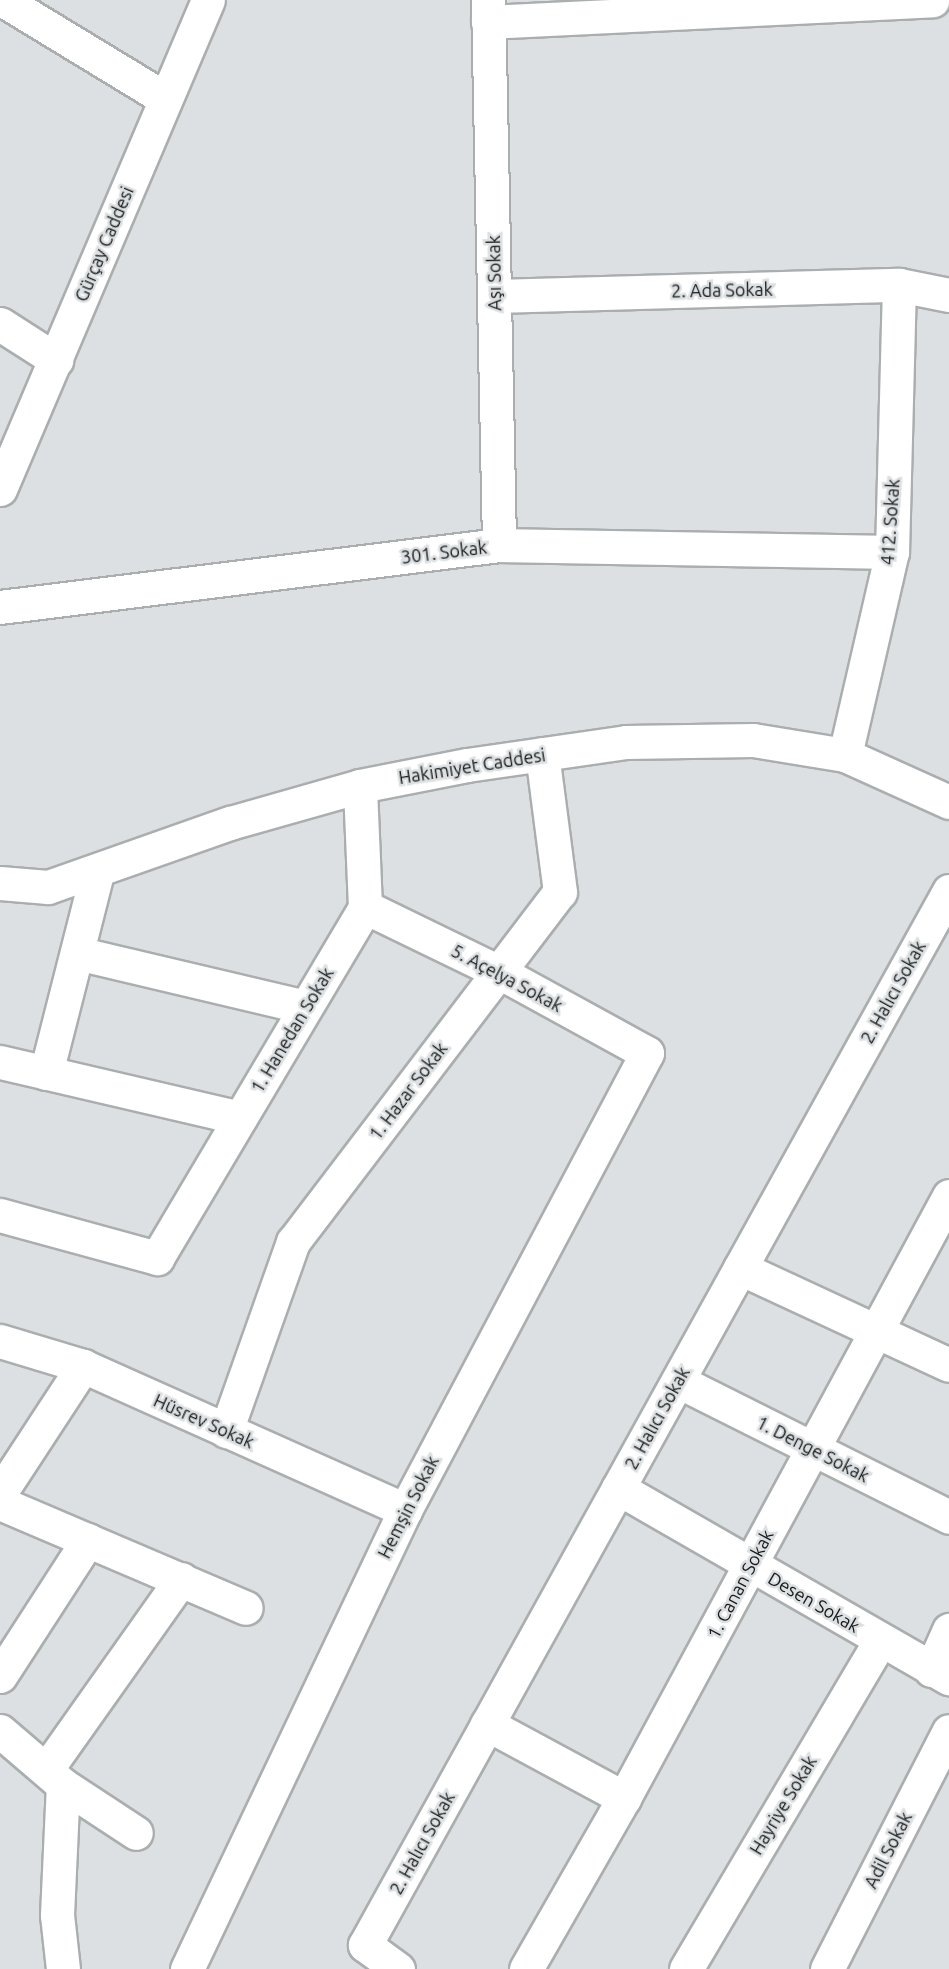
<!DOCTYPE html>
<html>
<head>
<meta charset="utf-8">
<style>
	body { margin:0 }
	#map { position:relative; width:949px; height:1969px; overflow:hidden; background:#dce0e2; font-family:Ubuntu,sans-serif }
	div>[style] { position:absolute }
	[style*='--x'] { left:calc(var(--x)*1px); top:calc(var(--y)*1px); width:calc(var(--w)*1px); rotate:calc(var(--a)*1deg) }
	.roads { filter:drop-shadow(2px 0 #aaaeaf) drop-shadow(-2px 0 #aaaeaf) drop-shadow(0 2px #aaaeaf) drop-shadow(0 -2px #aaaeaf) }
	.street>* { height:33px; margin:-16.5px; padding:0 16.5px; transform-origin:16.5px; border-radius:16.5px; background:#fff }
	.secondary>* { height:33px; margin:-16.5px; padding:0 16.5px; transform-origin:16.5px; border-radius:16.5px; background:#fff }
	span { translate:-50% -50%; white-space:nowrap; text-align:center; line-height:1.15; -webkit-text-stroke:5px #dce0e2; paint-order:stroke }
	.street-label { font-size:18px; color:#171919 }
</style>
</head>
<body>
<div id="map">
	<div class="roads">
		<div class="street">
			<div style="--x:3;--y:0;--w:188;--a:31.3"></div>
			<div style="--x:488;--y:0;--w:545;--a:88.84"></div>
			<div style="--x:488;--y:22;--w:445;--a:-2.8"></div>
			<div style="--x:495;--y:296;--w:404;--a:-1.6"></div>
			<div style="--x:899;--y:285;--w:51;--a:11.3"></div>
			<div style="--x:0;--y:324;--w:67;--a:32.7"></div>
			<div style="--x:0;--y:607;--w:503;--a:-7.08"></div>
			<div style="--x:499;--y:545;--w:393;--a:1"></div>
			<div style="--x:845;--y:755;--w:208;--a:-77"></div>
			<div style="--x:892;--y:552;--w:267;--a:-88.5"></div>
			<div style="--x:77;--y:953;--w:234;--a:13.3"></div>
			<div style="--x:0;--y:1062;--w:246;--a:13.1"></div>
			<div style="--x:46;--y:1073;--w:206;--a:-75.7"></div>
			<div style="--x:0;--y:1215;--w:163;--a:15.3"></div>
			<div style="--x:157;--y:1258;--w:408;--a:-59.3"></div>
			<div style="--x:365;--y:907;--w:121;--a:-92.4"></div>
			<div style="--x:740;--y:1268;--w:230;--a:24.9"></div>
			<div style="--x:0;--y:1341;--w:87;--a:16.8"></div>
			<div style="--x:83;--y:1366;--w:353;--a:24.1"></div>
			<div style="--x:678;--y:1381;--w:303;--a:26.6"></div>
			<div style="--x:226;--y:1431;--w:201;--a:-70.5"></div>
			<div style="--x:293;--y:1242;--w:440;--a:-52.7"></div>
			<div style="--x:560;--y:892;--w:139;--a:-97.4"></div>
			<div style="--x:618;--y:1488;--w:382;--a:29.9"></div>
			<div style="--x:0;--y:1493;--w:152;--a:-56.8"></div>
			<div style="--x:0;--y:1503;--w:267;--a:23.1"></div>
			<div style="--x:931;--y:1670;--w:44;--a:-65.8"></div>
			<div style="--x:0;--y:1676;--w:162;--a:-57.1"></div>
			<div style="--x:487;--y:1724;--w:156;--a:28.4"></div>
			<div style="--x:0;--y:1731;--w:83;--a:40.6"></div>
			<div style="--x:63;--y:1785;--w:87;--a:33.3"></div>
			<div style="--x:46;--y:1770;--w:234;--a:-54.7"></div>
			<div style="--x:63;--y:1969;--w:54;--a:-96.3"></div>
			<div style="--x:57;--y:1915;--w:130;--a:-87.4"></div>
			<div style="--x:187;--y:1969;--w:508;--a:-64.59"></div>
			<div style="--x:405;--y:1510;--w:517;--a:-62.1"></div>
			<div style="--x:647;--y:1053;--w:169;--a:-151.3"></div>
			<div style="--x:499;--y:972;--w:149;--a:-154.1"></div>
			<div style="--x:398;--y:1969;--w:41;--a:-144"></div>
			<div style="--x:365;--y:1945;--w:1205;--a:-61.01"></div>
			<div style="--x:526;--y:1969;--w:197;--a:-60.2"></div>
			<div style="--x:624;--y:1798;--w:684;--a:-61.64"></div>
			<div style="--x:686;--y:1969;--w:381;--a:-59.4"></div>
			<div style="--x:827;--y:1969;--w:267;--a:-62.9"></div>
		</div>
		<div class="secondary">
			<div style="--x:0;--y:489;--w:531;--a:-66.96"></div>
			<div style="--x:0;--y:883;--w:48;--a:4.8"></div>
			<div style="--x:48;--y:887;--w:193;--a:-19.4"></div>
			<div style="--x:230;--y:823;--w:135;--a:-15.9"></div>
			<div style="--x:360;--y:786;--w:109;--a:-11.1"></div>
			<div style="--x:467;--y:765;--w:161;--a:-8.2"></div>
			<div style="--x:626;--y:742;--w:127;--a:-0.9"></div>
			<div style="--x:753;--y:740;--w:93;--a:9.3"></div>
			<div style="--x:845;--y:755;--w:114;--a:24.3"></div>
		</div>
	</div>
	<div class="street-label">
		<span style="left:104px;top:244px;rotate:-67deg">Gürçay Caddesi</span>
		<span style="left:494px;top:273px;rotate:-91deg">Aşı Sokak</span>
		<span style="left:722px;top:290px;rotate:-1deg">2. Ada Sokak</span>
		<span style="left:890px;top:522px;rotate:-86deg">412. Sokak</span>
		<span style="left:444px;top:552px;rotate:-7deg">301. Sokak</span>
		<span style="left:472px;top:766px;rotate:-9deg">Hakimiyet Caddesi</span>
		<span style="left:507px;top:978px;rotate:28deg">5. Açelya Sokak</span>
		<span style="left:893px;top:992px;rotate:-61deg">2. Halıcı Sokak</span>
		<span style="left:292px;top:1030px;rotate:-59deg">1. Hanedan Sokak</span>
		<span style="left:408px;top:1091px;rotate:-53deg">1. Hazar Sokak</span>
		<span style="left:657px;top:1418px;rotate:-61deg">2. Halıcı Sokak</span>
		<span style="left:204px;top:1421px;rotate:24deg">Hüsrev Sokak</span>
		<span style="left:813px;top:1449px;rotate:27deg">1. Denge Sokak</span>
		<span style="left:408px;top:1507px;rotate:-63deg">Hemşin Sokak</span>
		<span style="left:740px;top:1584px;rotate:-62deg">1. Canan Sokak</span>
		<span style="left:814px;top:1602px;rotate:30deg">Desen Sokak</span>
		<span style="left:783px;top:1805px;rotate:-59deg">Hayriye Sokak</span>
		<span style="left:422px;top:1843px;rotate:-61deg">2. Halıcı Sokak</span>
		<span style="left:888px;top:1850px;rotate:-63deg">Adil Sokak</span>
	</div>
</div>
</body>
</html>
